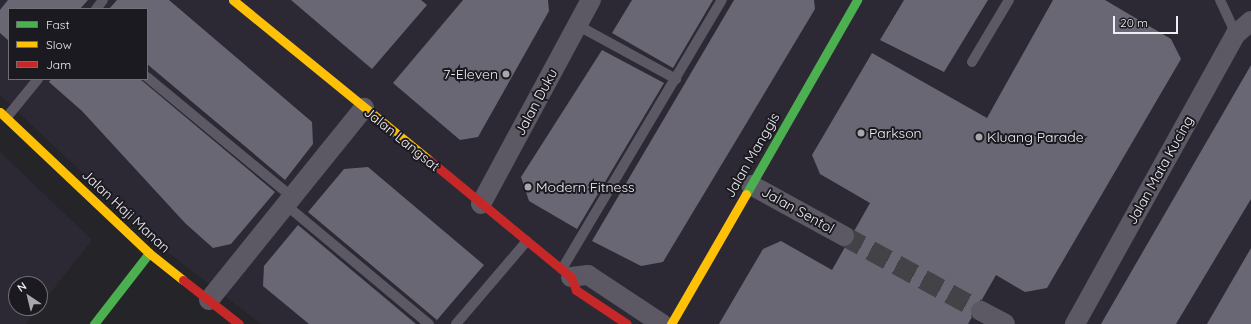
<!DOCTYPE html>
<html>
<head>
<meta charset="utf-8">
<style>
	body { margin:0 }
	#map { position:relative; width:1251px; height:324px; overflow:hidden; background:#252429; font-family:Quicksand,sans-serif }
	div>[style] { position:absolute }
	[style*='--x'] { left:calc(var(--x)*1px); top:calc(var(--y)*1px); width:calc(var(--w)*1px); rotate:calc(var(--a)*1deg) }
	.built>* { inset:0; background:#2c2935 }
	.building>* { inset:0; background:#696773 }
	.street-tunnel>* { height:20px; margin-top:-10px; transform-origin:0; background:repeating-linear-gradient(90deg,#434247 0 20px,transparent 0 30px) }
	.lane>* { height:10px; margin:-5px; padding:0 5px; transform-origin:5px; border-radius:5px; background:#5c5964 }
	.street>* { height:20px; margin:-10px; padding:0 10px; transform-origin:10px; border-radius:10px; background:#5c5964 }
	.fast>* { height:9px; margin:-4.5px; padding:0 4.5px; transform-origin:4.5px; border-radius:4.5px; background:#4caf50 }
	.slow>* { height:9px; margin:-4.5px; padding:0 4.5px; transform-origin:4.5px; border-radius:4.5px; background:#ffc107 }
	.jam>* { height:9px; margin:-4.5px; padding:0 4.5px; transform-origin:4.5px; border-radius:4.5px; background:#c62828 }
	.dots>* { width:11px; height:11px; translate:-50% -50%; box-sizing:border-box; border:2px solid #1b1a20; border-radius:50% }
	span { translate:-50% -50%; white-space:nowrap; text-align:center; line-height:1.15; -webkit-text-stroke:4px #1b1a20; paint-order:stroke }
	.poi-label { font-size:14px; color:#efeef3 }
	.right { translate:-100% -50%; text-align:right }
	.left { translate:0 -50%; text-align:left }
	.street-label { font-size:14px; color:#efeef3 }
	.legend { position:absolute; left:8px; top:8px; width:140px; height:72px; box-sizing:border-box; background:#1b1a20; border:1px solid #706f74; margin:0; padding:5px 7px; list-style:none; font-size:12px; color:#efeef3 }
	.legend li { display:flex; align-items:center; gap:8px; height:20px }
	.legend b { width:20px; border:1px solid #706f74 }
	.north { position:absolute; left:8px; top:276px; width:40px; height:40px; box-sizing:border-box; background:#1b1a20; border:1px solid #706f74; border-radius:50%; rotate:325deg; font-size:11px; font-weight:700; line-height:16px; text-align:center; color:#efeef3 }
	.north::after { content:''; display:block; margin:auto; width:14px; height:18px; background:#a8a7ac; clip-path:polygon(50% 0,100% 100%,50% 72%,0 100%) }
	.scale { position:absolute; left:1113px; top:16px; width:65px; height:18px; box-sizing:border-box; border:2px solid #efeef3; border-top:0; padding-left:5px; font-size:12px; line-height:14px; white-space:nowrap; color:#efeef3; -webkit-text-stroke:3px #1b1a20; paint-order:stroke }
</style>
</head>
<body>
<div id="map">
	<div class="built">
		<div style="clip-path:polygon(evenodd,0 0,1251px 0,1251px 324px,261px 324px,160px 246px,0 95px,0 0,9px 9px,147px 9px,147px 79px,9px 79px,9px 9px)"></div>
		<div style="clip-path:polygon(0 152px,92px 240px,40px 306px,40px 284px,16px 284px,16px 308px,38px 308px,26px 324px,0 324px)"></div>
	</div>
	<div class="building">
		<div style="clip-path:polygon(8px 0,88px 0,80px 9px,9px 9px,9px 41px,0 33px,0 10px)"></div>
		<div style="clip-path:polygon(117px 0,169px 0,312px 122px,313px 144px,285px 180px,147px 64px,147px 9px,109px 9px)"></div>
		<div style="clip-path:polygon(291px 0,421px 0,427px 5px,372px 69px)"></div>
		<div style="clip-path:polygon(463px 0,548px 0,549px 11px,478px 137px,460px 140px,393px 83px)"></div>
		<div style="clip-path:polygon(632px 0,713px 0,673px 68px,612px 33px)"></div>
		<div style="clip-path:polygon(734px 0,814px 0,815px 9px,663px 262px,641px 266px,592px 241px)"></div>
		<div style="clip-path:polygon(904px 0,988px 0,944px 72px,880px 40px)"></div>
		<div style="clip-path:polygon(1053px 0,1105px 0,1171px 39px,1181px 59px,1047px 288px,1025px 292px,996px 275px,968px 324px,719px 324px,763px 249px,781px 241px,832px 270px,870px 203px,820px 174px,812px 155px,872px 53px,987px 118px)"></div>
		<div style="clip-path:polygon(602px 50px,664px 83px,577px 229px,529px 201px,521px 177px)"></div>
		<div style="clip-path:polygon(1251px 65px,1251px 199px,1176px 324px,1101px 324px)"></div>
		<div style="clip-path:polygon(51px 79px,140px 79px,275px 192px,231px 244px,213px 248px,185px 223px,82px 111px,49px 82px)"></div>
		<div style="clip-path:polygon(368px 167px,484px 265px,437px 320px,308px 212px,344px 169px)"></div>
		<div style="clip-path:polygon(298px 225px,416px 324px,309px 324px,263px 286px,264px 266px)"></div>
		<div style="clip-path:polygon(1251px 248px,1251px 324px,1207px 324px)"></div>
	</div>
	<div class="street-tunnel">
		<div style="--x:844;--y:236;--w:156;--a:28.7"></div>
	</div>
	<div class="lane">
		<div style="--x:1220;--y:0;--w:38;--a:65"></div>
		<div style="--x:96;--y:9;--w:11;--a:-52"></div>
		<div style="--x:577;--y:25;--w:113;--a:28.6"></div>
		<div style="--x:972;--y:62;--w:72;--a:-59.2"></div>
		<div style="--x:147;--y:77;--w:188;--a:39.6"></div>
		<div style="--x:7;--y:117;--w:49;--a:-50.8"></div>
		<div style="--x:286;--y:205;--w:186;--a:39.8"></div>
		<div style="--x:562;--y:269;--w:313;--a:-59.3"></div>
		<div style="--x:456;--y:324;--w:109;--a:-49.5"></div>
	</div>
	<div class="street">
		<div style="--x:751;--y:185;--w:106;--a:28.7"></div>
		<div style="--x:481;--y:204;--w:232;--a:-61.7"></div>
		<div style="--x:571;--y:277;--w:17;--a:-7"></div>
		<div style="--x:588;--y:275;--w:89;--a:33.5"></div>
		<div style="--x:209;--y:300;--w:247;--a:-51.1"></div>
		<div style="--x:981;--y:311;--w:27;--a:28"></div>
		<div style="--x:1075;--y:324;--w:332;--a:-61"></div>
		<div style="--x:1236;--y:34;--w:20;--a:-41"></div>
	</div>
	<div class="fast">
		<div style="--x:746;--y:194;--w:224;--a:-60.2"></div>
		<div style="--x:94;--y:324;--w:90;--a:-52.2"></div>
	</div>
	<div class="slow">
		<div style="--x:233;--y:0;--w:253;--a:39.2"></div>
		<div style="--x:0;--y:112;--w:205;--a:43.4"></div>
		<div style="--x:149;--y:253;--w:43;--a:38.5"></div>
		<div style="--x:671;--y:324;--w:150;--a:-60"></div>
	</div>
	<div class="jam">
		<div style="--x:429;--y:160;--w:184;--a:39.5"></div>
		<div style="--x:571;--y:277;--w:14;--a:69"></div>
		<div style="--x:576;--y:290;--w:61;--a:33.7"></div>
		<div style="--x:183;--y:280;--w:71;--a:38.2"></div>
	</div>
	<div class="dots">
		<div style="left:506px;top:74px;background:#a8a7ac"></div>
		<div style="left:861px;top:133px;background:#a8a7ac"></div>
		<div style="left:979px;top:137px;background:#a8a7ac"></div>
		<div style="left:528px;top:187px;background:#a8a7ac"></div>
	</div>
	<div class="poi-label">
		<span class="right" style="left:498px;top:74px">7-Eleven</span>
		<span class="left" style="left:869px;top:133px">Parkson</span>
		<span class="left" style="left:987px;top:137px">Kluang Parade</span>
		<span class="left" style="left:536px;top:187px">Modern Fitness</span>
	</div>
	<div class="street-label">
		<span style="left:536px;top:102px;rotate:-62deg">Jalan Duku</span>
		<span style="left:402px;top:139px;rotate:39deg">Jalan Langsat</span>
		<span style="left:752px;top:155px;rotate:-60deg">Jalan Manggis</span>
		<span style="left:1160px;top:170px;rotate:-61deg">Jalan Mata Kucing</span>
		<span style="left:798px;top:210px;rotate:29deg">Jalan Sentol</span>
		<span style="left:126px;top:211px;rotate:43deg">Jalan Haji Manan</span>
	</div>
	<ul class="legend">
	<li><b style="height:5px;background:#4caf50"></b>Fast</li>
	<li><b style="height:5px;background:#ffc107"></b>Slow</li>
	<li><b style="height:5px;background:#c62828"></b>Jam</li>
	</ul>
	<div class="north">N</div>
	<div class="scale">20 m</div>
</div>
</body>
</html>
